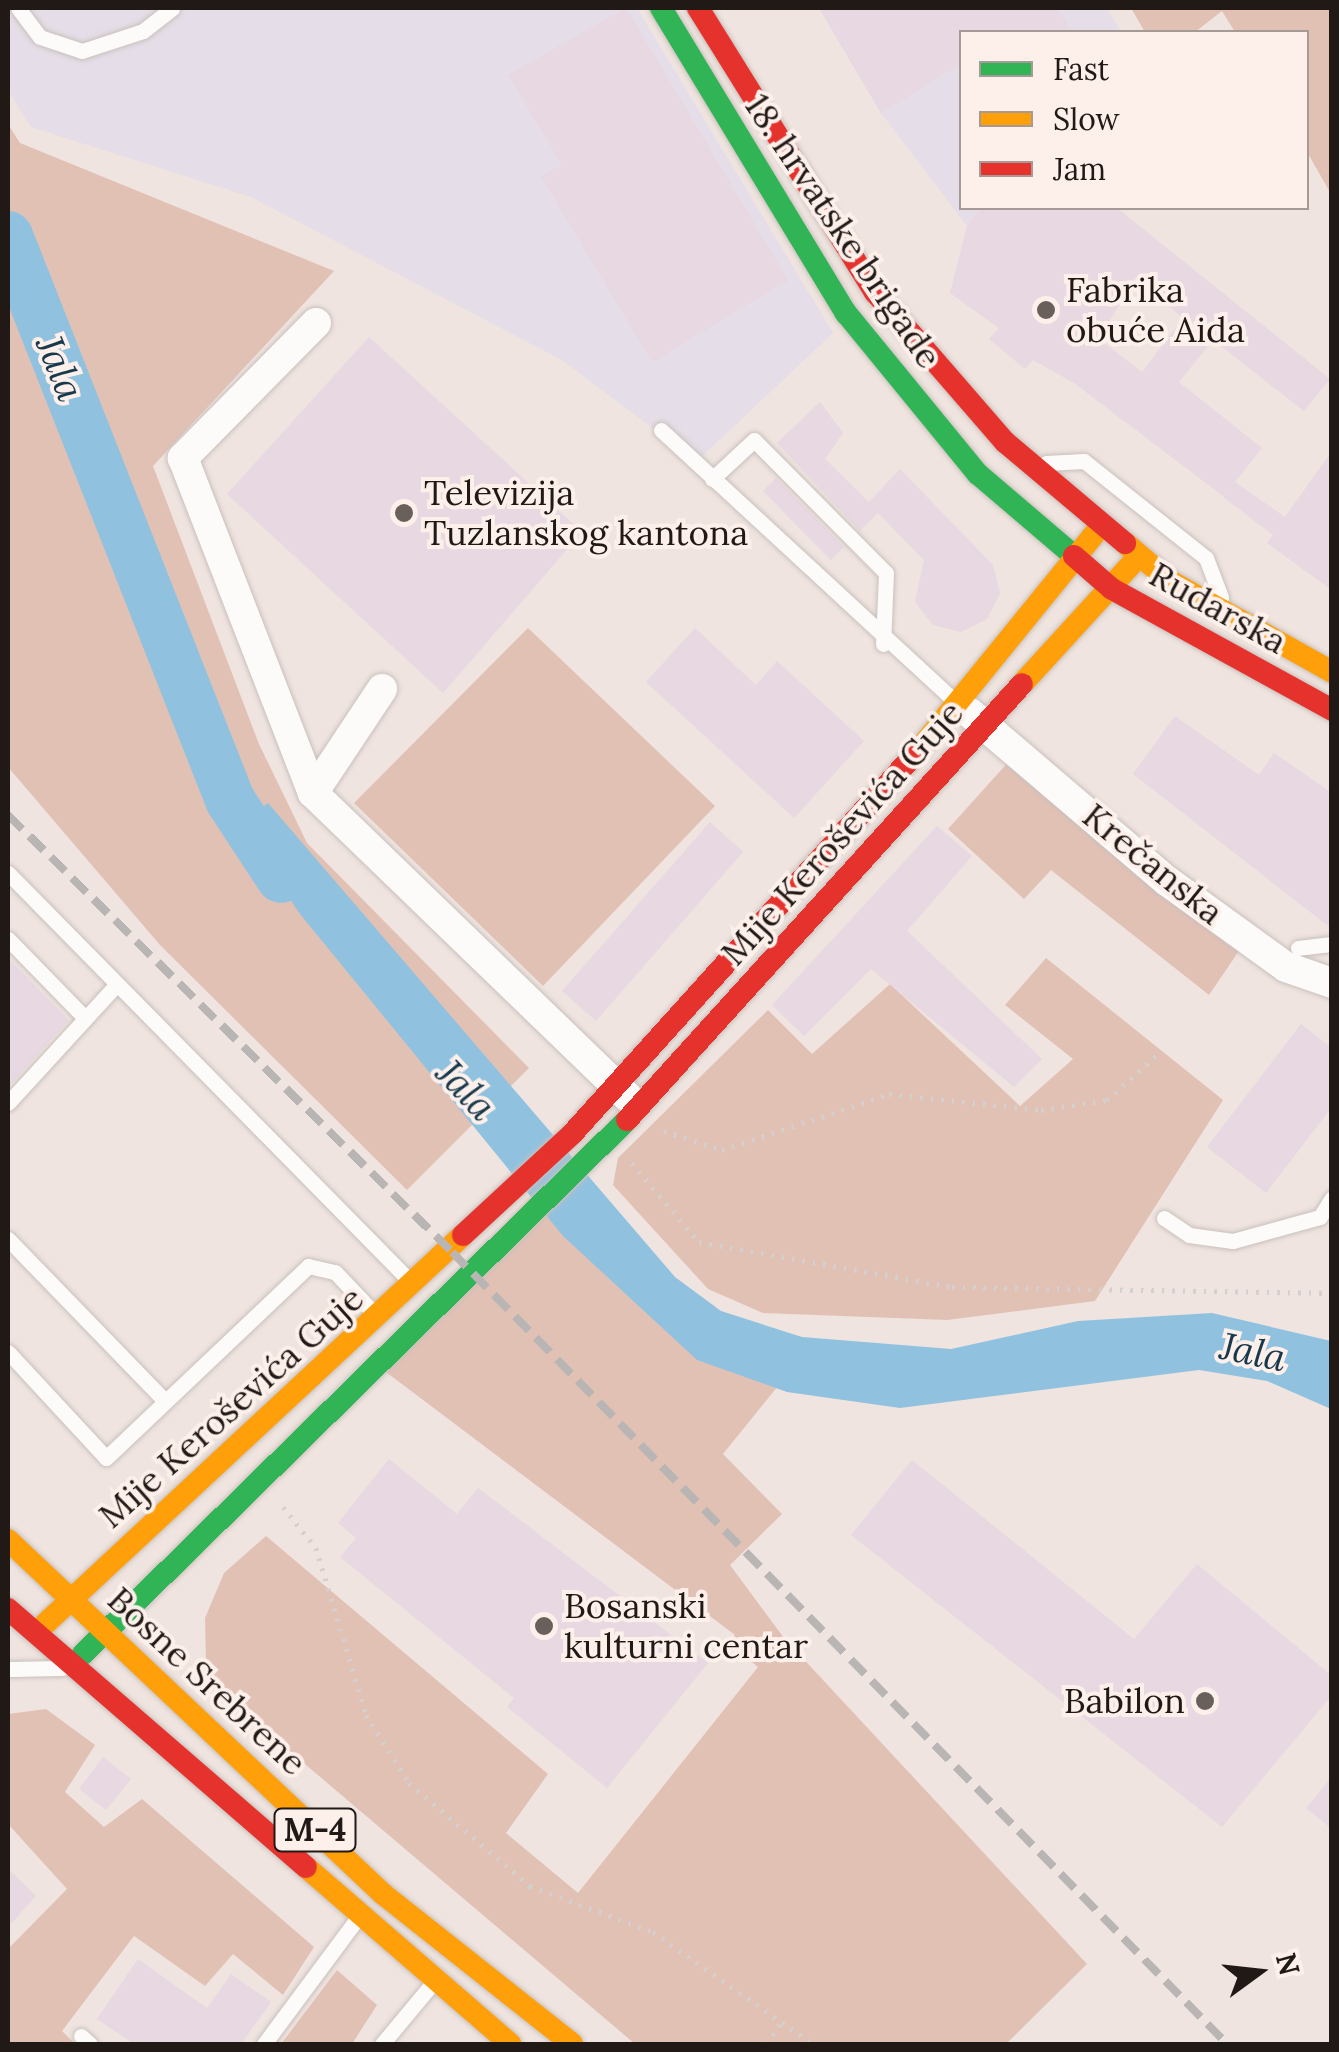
<!DOCTYPE html>
<meta charset="utf-8">
<style>
body{margin:0}
#map{position:relative;width:1339px;height:2052px;overflow:hidden;background:#efe4df;font-family:Lora,serif}
div>[style]{position:absolute}
[style*='--x']{left:calc(var(--x)*1px);top:calc(var(--y)*1px);width:calc(var(--w)*1px);rotate:calc(var(--a)*1deg)}
.industrial>*{inset:0;background:#e5dde7}
.green>*{inset:0;background:#e2c1b5}
.water>*{inset:0;background:#90c2e0}
.river>*{height:50px;margin:-25px;padding:0 25px;transform-origin:25px;border-radius:25px;background:#90c2e0}
.building>*{inset:0;background:#e7d8e2}
.path>*{height:5px;margin-top:-2.5px;transform-origin:0;background:repeating-linear-gradient(90deg,#d3d0cf 0 2.5px,transparent 0 10.5px)}
.roads{filter:drop-shadow(0 0 2px #c9c0bc) drop-shadow(0 0 2px #c9c0bc)}
.lane>*{height:15px;margin:-7.5px;padding:0 7.5px;transform-origin:7.5px;border-radius:7.5px;background:#fdfbfa}
.street>*{height:30px;margin:-15px;padding:0 15px;transform-origin:15px;border-radius:15px;background:#fdfbfa}
.fast>*{height:22px;margin:-11px;padding:0 11px;transform-origin:11px;border-radius:11px;background:#30b455}
.slow>*{height:22px;margin:-11px;padding:0 11px;transform-origin:11px;border-radius:11px;background:#ff9f0a}
.jam>*{height:22px;margin:-11px;padding:0 11px;transform-origin:11px;border-radius:11px;background:#e5322d}
.rail>*{height:8px;margin-top:-4px;transform-origin:0;background:repeating-linear-gradient(90deg,#b8b5b4 0 20px,transparent 0 30px)}
.dots>*{width:28px;height:28px;translate:-50% -50%;box-sizing:border-box;border:5px solid #fdf0eb;border-radius:50%}
span{translate:-50% -50%;white-space:nowrap;text-align:center;line-height:1.15;-webkit-text-stroke:8px #fdf0eb;paint-order:stroke}
.shield-label span{padding:2px 8px;background:#fdf0eb;border:2px solid;border-radius:8px;-webkit-text-stroke-width:0}
.shield-label{font-size:32px;color:#211916;font-weight:700}
.street-label{font-size:35px;color:#211916}
.poi-label{font-size:35px;color:#211916}
.left{translate:0 -50%;text-align:left}
.right{translate:-100% -50%;text-align:right}
.water-label{font-size:38px;color:#18394c;font-style:italic}
.frame{position:absolute;inset:0;border:10px solid #211916;pointer-events:none}
.legend{position:absolute;left:959px;top:30px;width:350px;height:180px;box-sizing:border-box;background:#fdf0eb;border:2px solid #a59a96;margin:0;padding:12px 18px;list-style:none;font-size:30px;color:#211916}
.legend li{display:flex;align-items:center;gap:20px;height:50px}
.legend b{width:50px;border:2px solid #a59a96}
.north{position:absolute;left:1209px;top:1922px;width:100px;height:100px;-webkit-text-stroke:8px #fdf0eb;paint-order:stroke;rotate:75deg;font-size:28px;font-weight:700;line-height:40px;text-align:center;color:#211916}
.north::after{content:'';display:block;margin:auto;width:35px;height:45px;background:#211916;clip-path:polygon(50% 0,100% 100%,50% 72%,0 100%)}
</style>
<div id="map">
<div class="industrial">
<div style="clip-path:polygon(8px 8px,637px 8px,833px 333px,697px 461px,562px 360px,251px 197px,31px 127px,8px 90px)"></div>
<div style="clip-path:polygon(819px 8px,1107px 8px,1121px 32px,962px 32px,962px 208px,981px 208px,967px 226px,881px 113px)"></div>
</div>
<div class="green">
<div style="clip-path:polygon(1131px 8px,1331px 8px,1331px 194px,1307px 152px,1306px 32px,1235px 32px,1222px 11px,1195px 32px,1145px 32px)"></div>
<div style="clip-path:polygon(8px 124px,20px 143px,334px 271px,153px 466px,259px 744px,307px 843px,529px 1068px,407px 1190px,160px 945px,8px 767px)"></div>
<div style="clip-path:polygon(528px 628px,715px 806px,543px 986px,354px 803px)"></div>
<div style="clip-path:polygon(1011px 759px,1243px 945px,1209px 995px,1051px 870px,1024px 899px,948px 829px)"></div>
<div style="clip-path:polygon(1046px 958px,1223px 1100px,1095px 1301px,947px 1320px,763px 1313px,708px 1289px,613px 1185px,618px 1158px,768px 1010px,812px 1054px,890px 984px,1020px 1106px,1073px 1059px,1005px 1005px)"></div>
<div style="clip-path:polygon(559px 1190px,661px 1299px,795px 1365px,723px 1454px,782px 1514px,730px 1565px,784px 1638px,1087px 1964px,1006px 2044px,635px 2044px,220px 1692px,206px 1661px,205px 1618px,224px 1573px,266px 1536px,548px 1774px,506px 1833px,578px 1893px,758px 1667px,730px 1644px,735px 1635px,378px 1366px)"></div>
<div style="clip-path:polygon(46px 1709px,95px 1745px,65px 1792px,104px 1827px,142px 1799px,314px 1947px,283px 1995px,233px 1954px,205px 1986px,134px 1936px,62px 2031px,75px 2044px,8px 2044px,8px 1949px,67px 1889px,8px 1824px,8px 1714px)"></div>
<div style="clip-path:polygon(337px 1970px,377px 2005px,352px 2044px,281px 2044px)"></div>
</div>
<div class="water">
<div style="clip-path:polygon(268px 803px,675px 1277px,721px 1311px,802px 1337px,951px 1349px,1078px 1321px,1212px 1313px,1331px 1341px,1331px 1409px,1267px 1381px,1199px 1370px,900px 1408px,787px 1392px,697px 1360px,563px 1236px,300px 914px,239px 826px)"></div>
</div>
<div class="river">
<div style="--x:8;--y:236;--w:606;--a:68.51"></div>
<div style="--x:230;--y:800;--w:93;--a:56.8"></div>
</div>
<div class="building">
<div style="clip-path:polygon(626px 8px,788px 280px,652px 362px,541px 176px,562px 165px,508px 75px)"></div>
<div style="clip-path:polygon(819px 8px,1057px 8px,1072px 32px,962px 32px,962px 63px,881px 113px)"></div>
<div style="clip-path:polygon(evenodd,981px 208px,1117px 208px,1330px 379px,1304px 411px,1213px 340px,1179px 382px,1262px 448px,1235px 482px,1285px 517px,1332px 451px,1332px 590px,1267px 543px,1273px 535px,1223px 497px,1230px 487px,1223px 496px,1074px 383px,1033px 360px,1025px 369px,989px 339px,999px 328px,950px 293px,967px 226px,981px 208px,1135px 278px,1183px 318px,1142px 372px,1099px 339px,1135px 278px)"></div>
<div style="clip-path:polygon(369px 337px,582px 532px,443px 693px,227px 494px)"></div>
<div style="clip-path:polygon(820px 402px,843px 433px,825px 459px,869px 502px,900px 469px,993px 565px,1000px 593px,987px 619px,961px 632px,933px 625px,915px 602px,924px 560px,878px 513px,860px 531px,777px 443px)"></div>
<div style="clip-path:polygon(776px 478px,844px 547px,831px 560px,763px 491px)"></div>
<div style="clip-path:polygon(695px 628px,756px 685px,777px 661px,864px 741px,794px 818px,646px 682px)"></div>
<div style="clip-path:polygon(1175px 716px,1259px 775px,1274px 753px,1332px 793px,1332px 929px,1133px 774px)"></div>
<div style="clip-path:polygon(710px 822px,743px 852px,596px 1021px,562px 991px)"></div>
<div style="clip-path:polygon(937px 826px,972px 856px,907px 931px,1042px 1059px,1014px 1087px,871px 969px,804px 1036px,772px 1005px)"></div>
<div style="clip-path:polygon(8px 958px,69px 1020px,8px 1087px)"></div>
<div style="clip-path:polygon(1301px 1024px,1332px 1048px,1332px 1107px,1266px 1193px,1207px 1147px)"></div>
<div style="clip-path:polygon(389px 1459px,457px 1514px,478px 1488px,708px 1663px,607px 1788px,507px 1707px,514px 1698px,340px 1557px,356px 1538px,338px 1523px)"></div>
<div style="clip-path:polygon(912px 1460px,1134px 1639px,1197px 1564px,1332px 1676px,1332px 1695px,1222px 1827px,851px 1535px)"></div>
<div style="clip-path:polygon(103px 1757px,131px 1779px,106px 1810px,79px 1789px)"></div>
<div style="clip-path:polygon(1332px 1777px,1332px 1829px,1306px 1808px)"></div>
<div style="clip-path:polygon(8px 1869px,36px 1896px,8px 1927px)"></div>
<div style="clip-path:polygon(138px 1959px,207px 2008px,231px 1974px,271px 2002px,241px 2044px,134px 2044px,97px 2019px)"></div>
</div>
<div class="path">
<div style="--x:664;--y:1131;--w:61;--a:18.1"></div>
<div style="--x:722;--y:1150;--w:176;--a:-18.5"></div>
<div style="--x:889;--y:1094;--w:153;--a:6"></div>
<div style="--x:1041;--y:1110;--w:67;--a:-8.6"></div>
<div style="--x:1107;--y:1100;--w:70;--a:-42.1"></div>
<div style="--x:632;--y:1163;--w:104;--a:49.7"></div>
<div style="--x:699;--y:1242;--w:257;--a:10.1"></div>
<div style="--x:952;--y:1287;--w:380;--a:0.9"></div>
<div style="--x:283;--y:1507;--w:53;--a:51.2"></div>
<div style="--x:316;--y:1548;--w:174;--a:73.3"></div>
<div style="--x:366;--y:1715;--w:80;--a:57.7"></div>
<div style="--x:409;--y:1783;--w:159;--a:40.4"></div>
<div style="--x:530;--y:1886;--w:131;--a:20.5"></div>
<div style="--x:653;--y:1932;--w:195;--a:35"></div>
<div style="--x:767;--y:2044;--w:27;--a:-56"></div>
</div>
<div class="roads">
<div class="lane">
<div style="--x:18;--y:8;--w:36;--a:53"></div>
<div style="--x:40;--y:37;--w:44;--a:18.4"></div>
<div style="--x:82;--y:51;--w:64;--a:-18.2"></div>
<div style="--x:143;--y:31;--w:37;--a:-38"></div>
<div style="--x:661;--y:430;--w:401;--a:42.7"></div>
<div style="--x:1046;--y:463;--w:38;--a:-3"></div>
<div style="--x:1084;--y:461;--w:156;--a:38.5"></div>
<div style="--x:1206;--y:558;--w:42;--a:69"></div>
<div style="--x:712;--y:479;--w:57;--a:-42.9"></div>
<div style="--x:754;--y:440;--w:187;--a:45.2"></div>
<div style="--x:886;--y:573;--w:71;--a:92.4"></div>
<div style="--x:8;--y:873;--w:571;--a:45.43"></div>
<div style="--x:8;--y:939;--w:110;--a:45.7"></div>
<div style="--x:1298;--y:948;--w:34;--a:-7"></div>
<div style="--x:8;--y:1103;--w:161;--a:-47.5"></div>
<div style="--x:1164;--y:1218;--w:30;--a:34"></div>
<div style="--x:1189;--y:1235;--w:44;--a:7.8"></div>
<div style="--x:1233;--y:1241;--w:90;--a:-15.4"></div>
<div style="--x:1320;--y:1217;--w:22;--a:-58"></div>
<div style="--x:8;--y:1239;--w:226;--a:45.9"></div>
<div style="--x:8;--y:1352;--w:144;--a:47.2"></div>
<div style="--x:106;--y:1458;--w:279;--a:-43.5"></div>
<div style="--x:308;--y:1266;--w:28;--a:13"></div>
<div style="--x:335;--y:1272;--w:55;--a:46.5"></div>
<div style="--x:8;--y:1669;--w:54;--a:-1.1"></div>
<div style="--x:81;--y:2036;--w:12;--a:42"></div>
<div style="--x:264;--y:2044;--w:156;--a:-53.4"></div>
<div style="--x:382;--y:2044;--w:78;--a:-50.2"></div>
</div>
<div class="street">
<div style="--x:316;--y:323;--w:190;--a:134.6"></div>
<div style="--x:183;--y:458;--w:359;--a:68.8"></div>
<div style="--x:313;--y:793;--w:438;--a:44"></div>
<div style="--x:970;--y:713;--w:259;--a:40.5"></div>
<div style="--x:1167;--y:881;--w:147;--a:35.9"></div>
<div style="--x:1286;--y:967;--w:49;--a:19.2"></div>
<div style="--x:313;--y:793;--w:125;--a:-56.4"></div>
</div>
<div class="fast">
<div style="--x:661;--y:8;--w:357;--a:58.8"></div>
<div style="--x:846;--y:313;--w:208;--a:50.7"></div>
<div style="--x:978;--y:474;--w:126;--a:40.5"></div>
<div style="--x:83;--y:1654;--w:762;--a:-44.47"></div>
</div>
<div class="slow">
<div style="--x:1125;--y:543;--w:59;--a:40.2"></div>
<div style="--x:1170;--y:581;--w:186;--a:29.3"></div>
<div style="--x:1022;--y:684;--w:172;--a:-47.6"></div>
<div style="--x:923;--y:745;--w:281;--a:-50.9"></div>
<div style="--x:8;--y:1540;--w:516;--a:43.35"></div>
<div style="--x:383;--y:1894;--w:241;--a:38.4"></div>
<div style="--x:45;--y:1624;--w:571;--a:-42.94"></div>
<div style="--x:306;--y:1867;--w:270;--a:40.9"></div>
</div>
<div class="jam">
<div style="--x:698;--y:8;--w:335;--a:58.1"></div>
<div style="--x:875;--y:292;--w:198;--a:49.1"></div>
<div style="--x:1005;--y:442;--w:157;--a:40.1"></div>
<div style="--x:1074;--y:556;--w:50;--a:41"></div>
<div style="--x:1112;--y:589;--w:251;--a:28.8"></div>
<div style="--x:627;--y:1120;--w:588;--a:-47.82"></div>
<div style="--x:463;--y:1235;--w:149;--a:-42.8"></div>
<div style="--x:572;--y:1134;--w:524;--a:-47.94"></div>
<div style="--x:8;--y:1609;--w:394;--a:40.9"></div>
</div>
</div>
<div class="rail">
<div style="--x:8;--y:815;--w:623;--a:44.54"></div>
<div style="--x:452;--y:1252;--w:1108;--a:45.62"></div>
</div>
<div class="dots">
<div style="left:1046px;top:310px;background:#69605c"></div>
<div style="left:404px;top:513px;background:#69605c"></div>
<div style="left:544px;top:1626px;background:#69605c"></div>
<div style="left:1205px;top:1701px;background:#69605c"></div>
</div>
<div class="shield-label">
<span style="left:315px;top:1830px">M-4</span>
</div>
<div class="street-label">
<span style="left:843px;top:231px;rotate:56deg">18. hrvatske brigade</span>
<span style="left:1218px;top:608px;rotate:29deg">Rudarska</span>
<span style="left:842px;top:833px;rotate:-48deg">Mije Keroševića Guje</span>
<span style="left:1153px;top:864px;rotate:39deg">Krečanska</span>
<span style="left:231px;top:1407px;rotate:-42deg">Mije Keroševića Guje</span>
<span style="left:207px;top:1681px;rotate:43deg">Bosne Srebrene</span>
</div>
<div class="poi-label">
<span class="left" style="left:1066px;top:310px">Fabrika<br>obuće Aida</span>
<span class="left" style="left:424px;top:513px">Televizija<br>Tuzlanskog kantona</span>
<span class="left" style="left:564px;top:1626px">Bosanski<br>kulturni centar</span>
<span class="right" style="left:1185px;top:1701px">Babilon</span>
</div>
<div class="water-label">
<span style="left:60px;top:368px;rotate:68deg">Jala</span>
<span style="left:466px;top:1090px;rotate:47deg">Jala</span>
<span style="left:1253px;top:1352px;rotate:12deg">Jala</span>
</div>
<div class="frame"></div>
<ul class="legend">
<li><b style="height:12px;background:#30b455"></b>Fast</li>
<li><b style="height:12px;background:#ff9f0a"></b>Slow</li>
<li><b style="height:12px;background:#e5322d"></b>Jam</li>
</ul>
<div class="north">N</div>
</div>
